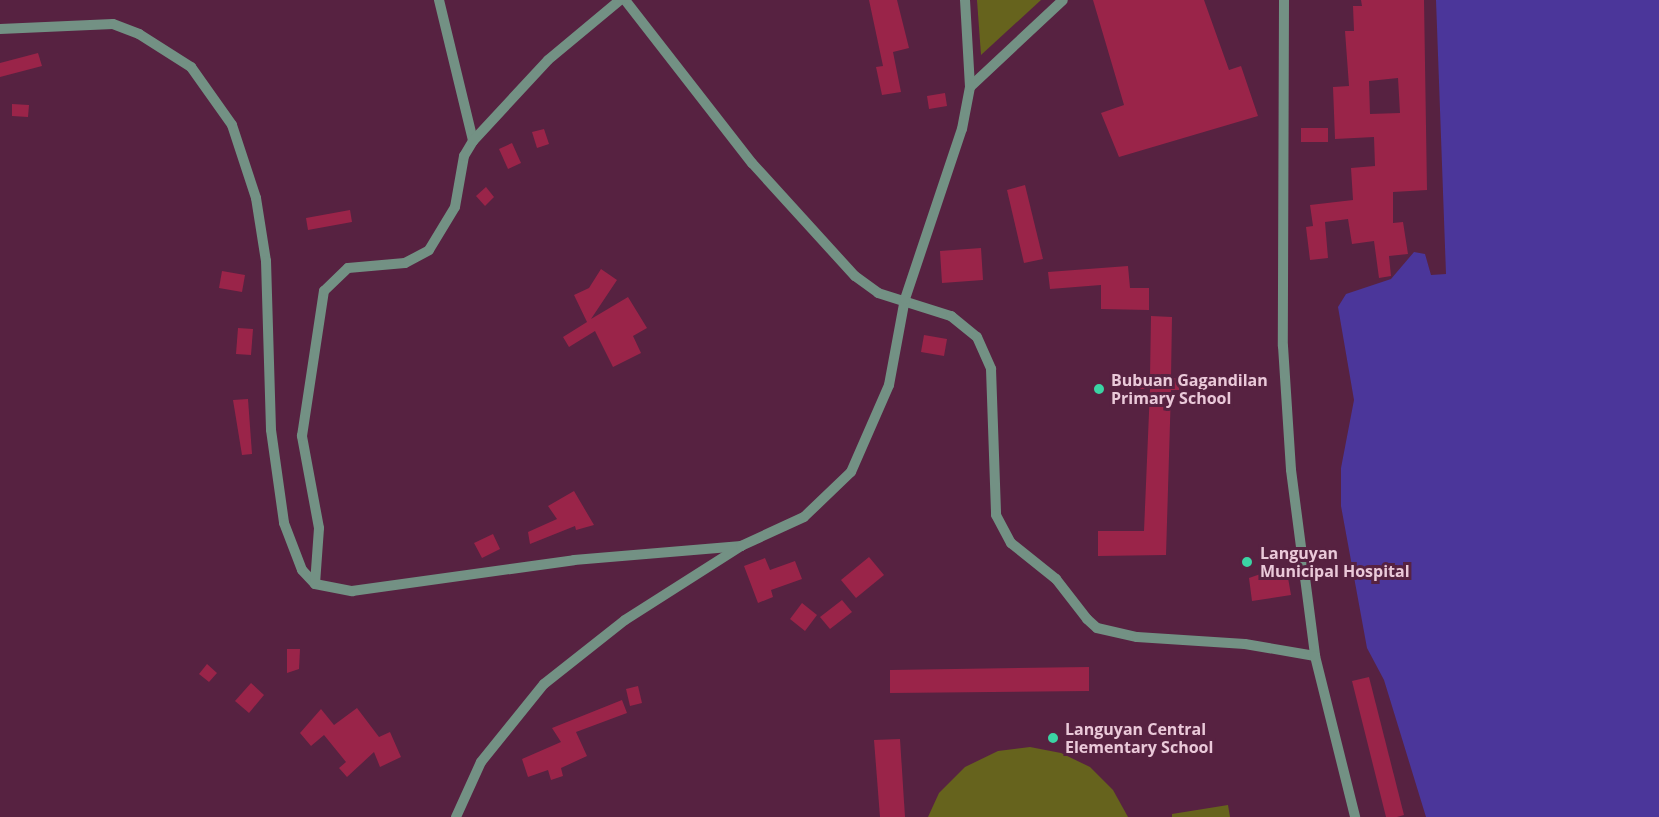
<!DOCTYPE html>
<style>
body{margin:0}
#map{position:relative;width:1659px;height:817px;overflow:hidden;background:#572241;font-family:"Open Sans",sans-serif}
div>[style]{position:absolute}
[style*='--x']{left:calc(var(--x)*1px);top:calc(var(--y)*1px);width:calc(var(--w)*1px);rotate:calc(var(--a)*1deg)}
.green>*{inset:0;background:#66631d}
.water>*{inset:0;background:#4b369a}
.building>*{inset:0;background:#9a2449}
.minor>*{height:10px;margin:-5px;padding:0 5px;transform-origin:5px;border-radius:5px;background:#739184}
.dots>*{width:16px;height:16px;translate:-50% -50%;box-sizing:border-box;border:3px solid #572241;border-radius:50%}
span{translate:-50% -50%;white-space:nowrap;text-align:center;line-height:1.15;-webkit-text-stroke:6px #572241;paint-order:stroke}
.poi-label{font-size:16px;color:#eac9d9;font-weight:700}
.left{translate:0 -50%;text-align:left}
</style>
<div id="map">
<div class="green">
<div style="clip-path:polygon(977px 0,1041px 0,981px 55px)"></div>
<div style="clip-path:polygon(1030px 747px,1061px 753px,1090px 767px,1113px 790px,1128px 817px,928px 817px,939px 793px,965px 767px,998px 751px)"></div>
<div style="clip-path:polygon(1228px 805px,1230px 817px,1172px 817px,1172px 814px)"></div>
</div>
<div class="water">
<div style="clip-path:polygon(1436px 0,1659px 0,1659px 817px,1426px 817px,1384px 680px,1367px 648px,1341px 506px,1341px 468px,1354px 400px,1338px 307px,1346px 294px,1391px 279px,1414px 252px,1425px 254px,1431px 275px,1446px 274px)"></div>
</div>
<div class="building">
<div style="clip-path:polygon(869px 0,897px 0,909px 48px,893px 52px,901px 92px,882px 95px,876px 67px,883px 66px)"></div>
<div style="clip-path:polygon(1093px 0,1204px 0,1229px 70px,1241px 66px,1258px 116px,1119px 157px,1101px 113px,1124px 105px)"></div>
<div style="clip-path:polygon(evenodd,1361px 0,1424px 0,1427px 190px,1393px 192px,1393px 223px,1403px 222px,1408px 254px,1389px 256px,1391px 276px,1379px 278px,1374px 241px,1352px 244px,1348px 219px,1325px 222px,1328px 258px,1310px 260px,1306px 227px,1313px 226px,1310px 205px,1353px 200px,1351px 168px,1375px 166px,1374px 137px,1335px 139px,1333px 87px,1349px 86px,1345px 31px,1354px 31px,1353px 6px,1362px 6px,1361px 0,1398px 78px,1400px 113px,1370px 114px,1369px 81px,1398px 78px)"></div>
<div style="clip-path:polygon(38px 53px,42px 66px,0 77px,0 63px)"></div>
<div style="clip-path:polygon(945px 93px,947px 106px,929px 109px,927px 96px)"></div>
<div style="clip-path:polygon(12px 104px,29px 105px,28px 117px,12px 116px)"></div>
<div style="clip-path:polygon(1301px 128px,1328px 128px,1328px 142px,1301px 142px)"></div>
<div style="clip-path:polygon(544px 129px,549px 144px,537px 148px,532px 132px)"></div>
<div style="clip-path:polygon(512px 143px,521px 163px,508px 169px,499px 149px)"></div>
<div style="clip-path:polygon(1025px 185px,1043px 259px,1024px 263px,1007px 190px)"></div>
<div style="clip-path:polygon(486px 187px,494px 197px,485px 206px,476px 196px)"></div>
<div style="clip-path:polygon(350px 210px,352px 222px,308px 230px,306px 218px)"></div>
<div style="clip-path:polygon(981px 248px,983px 280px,942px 283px,940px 251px)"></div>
<div style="clip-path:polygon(1128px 266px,1130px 288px,1149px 288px,1149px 310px,1101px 309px,1101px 285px,1050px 289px,1048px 272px)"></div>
<div style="clip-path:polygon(601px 269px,617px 280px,591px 319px,628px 297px,647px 328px,633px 336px,641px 353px,613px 367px,595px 331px,569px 347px,563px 337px,587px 322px,574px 295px,589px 288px)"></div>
<div style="clip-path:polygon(222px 271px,245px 275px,242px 292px,219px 288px)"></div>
<div style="clip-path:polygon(1151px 316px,1172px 317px,1171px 378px,1179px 378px,1179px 390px,1171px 390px,1166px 555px,1098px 556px,1098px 531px,1144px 531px,1150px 389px,1139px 389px,1140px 377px,1150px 377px)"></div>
<div style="clip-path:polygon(238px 328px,253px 329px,251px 355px,236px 354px)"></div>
<div style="clip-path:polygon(924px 335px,947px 339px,944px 356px,921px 352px)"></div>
<div style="clip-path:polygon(248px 399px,252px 454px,242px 455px,233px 400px)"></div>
<div style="clip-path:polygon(574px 491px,594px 525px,576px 530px,575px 526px,530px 544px,528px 532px,557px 519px,548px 506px)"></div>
<div style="clip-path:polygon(493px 534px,500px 549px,482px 558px,474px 543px)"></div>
<div style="clip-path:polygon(869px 557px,884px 575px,856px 598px,841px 580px)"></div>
<div style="clip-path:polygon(765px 558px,770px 570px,795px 561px,802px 579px,771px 590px,773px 597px,758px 603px,744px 566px)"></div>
<div style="clip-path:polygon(1278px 568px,1279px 573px,1287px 572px,1291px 595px,1252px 601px,1249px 578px)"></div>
<div style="clip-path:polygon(842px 600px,852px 612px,830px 629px,820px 617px)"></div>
<div style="clip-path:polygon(802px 603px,817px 615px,805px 631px,790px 619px)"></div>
<div style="clip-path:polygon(287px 649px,300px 649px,299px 669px,287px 673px)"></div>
<div style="clip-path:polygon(207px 664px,217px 673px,209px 682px,199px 674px)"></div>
<div style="clip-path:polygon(1089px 667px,1089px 691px,890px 693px,890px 670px)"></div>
<div style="clip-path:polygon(1369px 677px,1404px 815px,1397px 817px,1386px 817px,1352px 681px)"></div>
<div style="clip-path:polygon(251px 683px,264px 695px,249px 713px,235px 701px)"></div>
<div style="clip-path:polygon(638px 686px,642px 703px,630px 706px,626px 689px)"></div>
<div style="clip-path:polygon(622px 700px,627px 713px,576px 732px,587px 756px,561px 768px,563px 776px,551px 780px,548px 770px,528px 777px,522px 759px,561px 742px,552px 728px)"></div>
<div style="clip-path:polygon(357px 708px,379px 737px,390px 732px,401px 757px,380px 767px,374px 752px,347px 777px,339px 768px,346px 762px,324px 735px,311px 746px,300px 733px,321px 709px,334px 725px)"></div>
<div style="clip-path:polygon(900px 739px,905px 817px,880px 817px,874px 740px)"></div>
</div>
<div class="minor">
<div style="--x:439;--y:0;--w:145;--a:76.4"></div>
<div style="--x:625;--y:0;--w:207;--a:52.1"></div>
<div style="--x:752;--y:163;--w:153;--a:47.7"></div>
<div style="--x:855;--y:276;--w:29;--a:36"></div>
<div style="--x:878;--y:293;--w:77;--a:17.5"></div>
<div style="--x:951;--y:316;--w:33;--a:39"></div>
<div style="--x:977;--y:337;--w:35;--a:66"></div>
<div style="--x:991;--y:369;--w:146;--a:88"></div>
<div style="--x:996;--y:515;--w:32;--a:62"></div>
<div style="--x:1011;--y:543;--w:58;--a:38.7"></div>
<div style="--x:1056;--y:579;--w:51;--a:52.2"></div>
<div style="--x:1087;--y:619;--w:13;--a:42"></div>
<div style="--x:1097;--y:628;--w:41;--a:12.7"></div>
<div style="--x:1137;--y:637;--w:108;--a:3.7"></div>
<div style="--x:1245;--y:644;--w:71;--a:9.7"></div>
<div style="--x:965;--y:0;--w:87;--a:86.7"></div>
<div style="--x:1284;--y:0;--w:346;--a:90.2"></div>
<div style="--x:1283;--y:346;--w:124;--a:86.3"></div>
<div style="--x:1291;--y:470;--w:188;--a:82.6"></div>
<div style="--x:1315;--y:656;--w:166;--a:76"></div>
<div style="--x:0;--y:29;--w:113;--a:-2.5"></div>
<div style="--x:113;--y:24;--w:28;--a:21"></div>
<div style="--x:139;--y:34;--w:62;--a:32.4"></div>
<div style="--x:191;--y:67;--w:71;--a:54.7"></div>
<div style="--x:232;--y:125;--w:77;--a:71.8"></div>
<div style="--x:256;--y:198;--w:64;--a:81"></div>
<div style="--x:266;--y:261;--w:169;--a:88.3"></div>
<div style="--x:271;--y:430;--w:94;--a:82"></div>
<div style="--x:284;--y:523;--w:50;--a:69"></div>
<div style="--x:302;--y:570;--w:19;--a:47"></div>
<div style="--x:315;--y:584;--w:38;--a:11"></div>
<div style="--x:352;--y:591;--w:224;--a:-7.9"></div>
<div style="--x:574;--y:560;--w:168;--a:-4.8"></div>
<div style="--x:315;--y:584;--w:56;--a:-85.9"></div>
<div style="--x:319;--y:528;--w:94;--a:-100.5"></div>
<div style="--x:302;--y:436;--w:147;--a:-81.4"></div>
<div style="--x:324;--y:291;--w:33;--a:-44"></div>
<div style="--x:348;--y:268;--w:57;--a:-5"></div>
<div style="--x:405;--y:263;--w:27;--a:-28"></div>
<div style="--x:429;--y:250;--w:50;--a:-58.8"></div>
<div style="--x:455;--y:207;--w:52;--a:-80"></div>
<div style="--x:464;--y:156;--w:17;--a:-59"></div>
<div style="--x:473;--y:141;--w:110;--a:-47.2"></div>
<div style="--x:548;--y:60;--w:94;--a:-39.8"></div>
<div style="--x:456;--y:817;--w:60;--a:-65.6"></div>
<div style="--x:481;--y:762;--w:100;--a:-51.1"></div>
<div style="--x:544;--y:684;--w:103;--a:-38.3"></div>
<div style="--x:625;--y:620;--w:138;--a:-32.5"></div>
<div style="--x:741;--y:546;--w:69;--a:-24.7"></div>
<div style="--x:804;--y:517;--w:65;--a:-43.8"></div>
<div style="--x:851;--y:472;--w:95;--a:-66.4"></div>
<div style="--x:889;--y:385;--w:87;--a:-79.5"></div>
<div style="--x:905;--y:299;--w:179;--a:-71.5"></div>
<div style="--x:962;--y:129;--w:43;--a:-79.2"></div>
<div style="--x:970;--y:87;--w:127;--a:-43.1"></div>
</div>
<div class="dots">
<div style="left:1099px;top:389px;background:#3bd4a4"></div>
<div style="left:1247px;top:562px;background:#3bd4a4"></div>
<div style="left:1053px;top:738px;background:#3bd4a4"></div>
</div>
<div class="poi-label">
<span class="left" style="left:1111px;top:389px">Bubuan Gagandilan<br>Primary School</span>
<span class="left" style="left:1260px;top:562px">Languyan<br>Municipal Hospital</span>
<span class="left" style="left:1065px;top:738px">Languyan Central<br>Elementary School</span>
</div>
</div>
